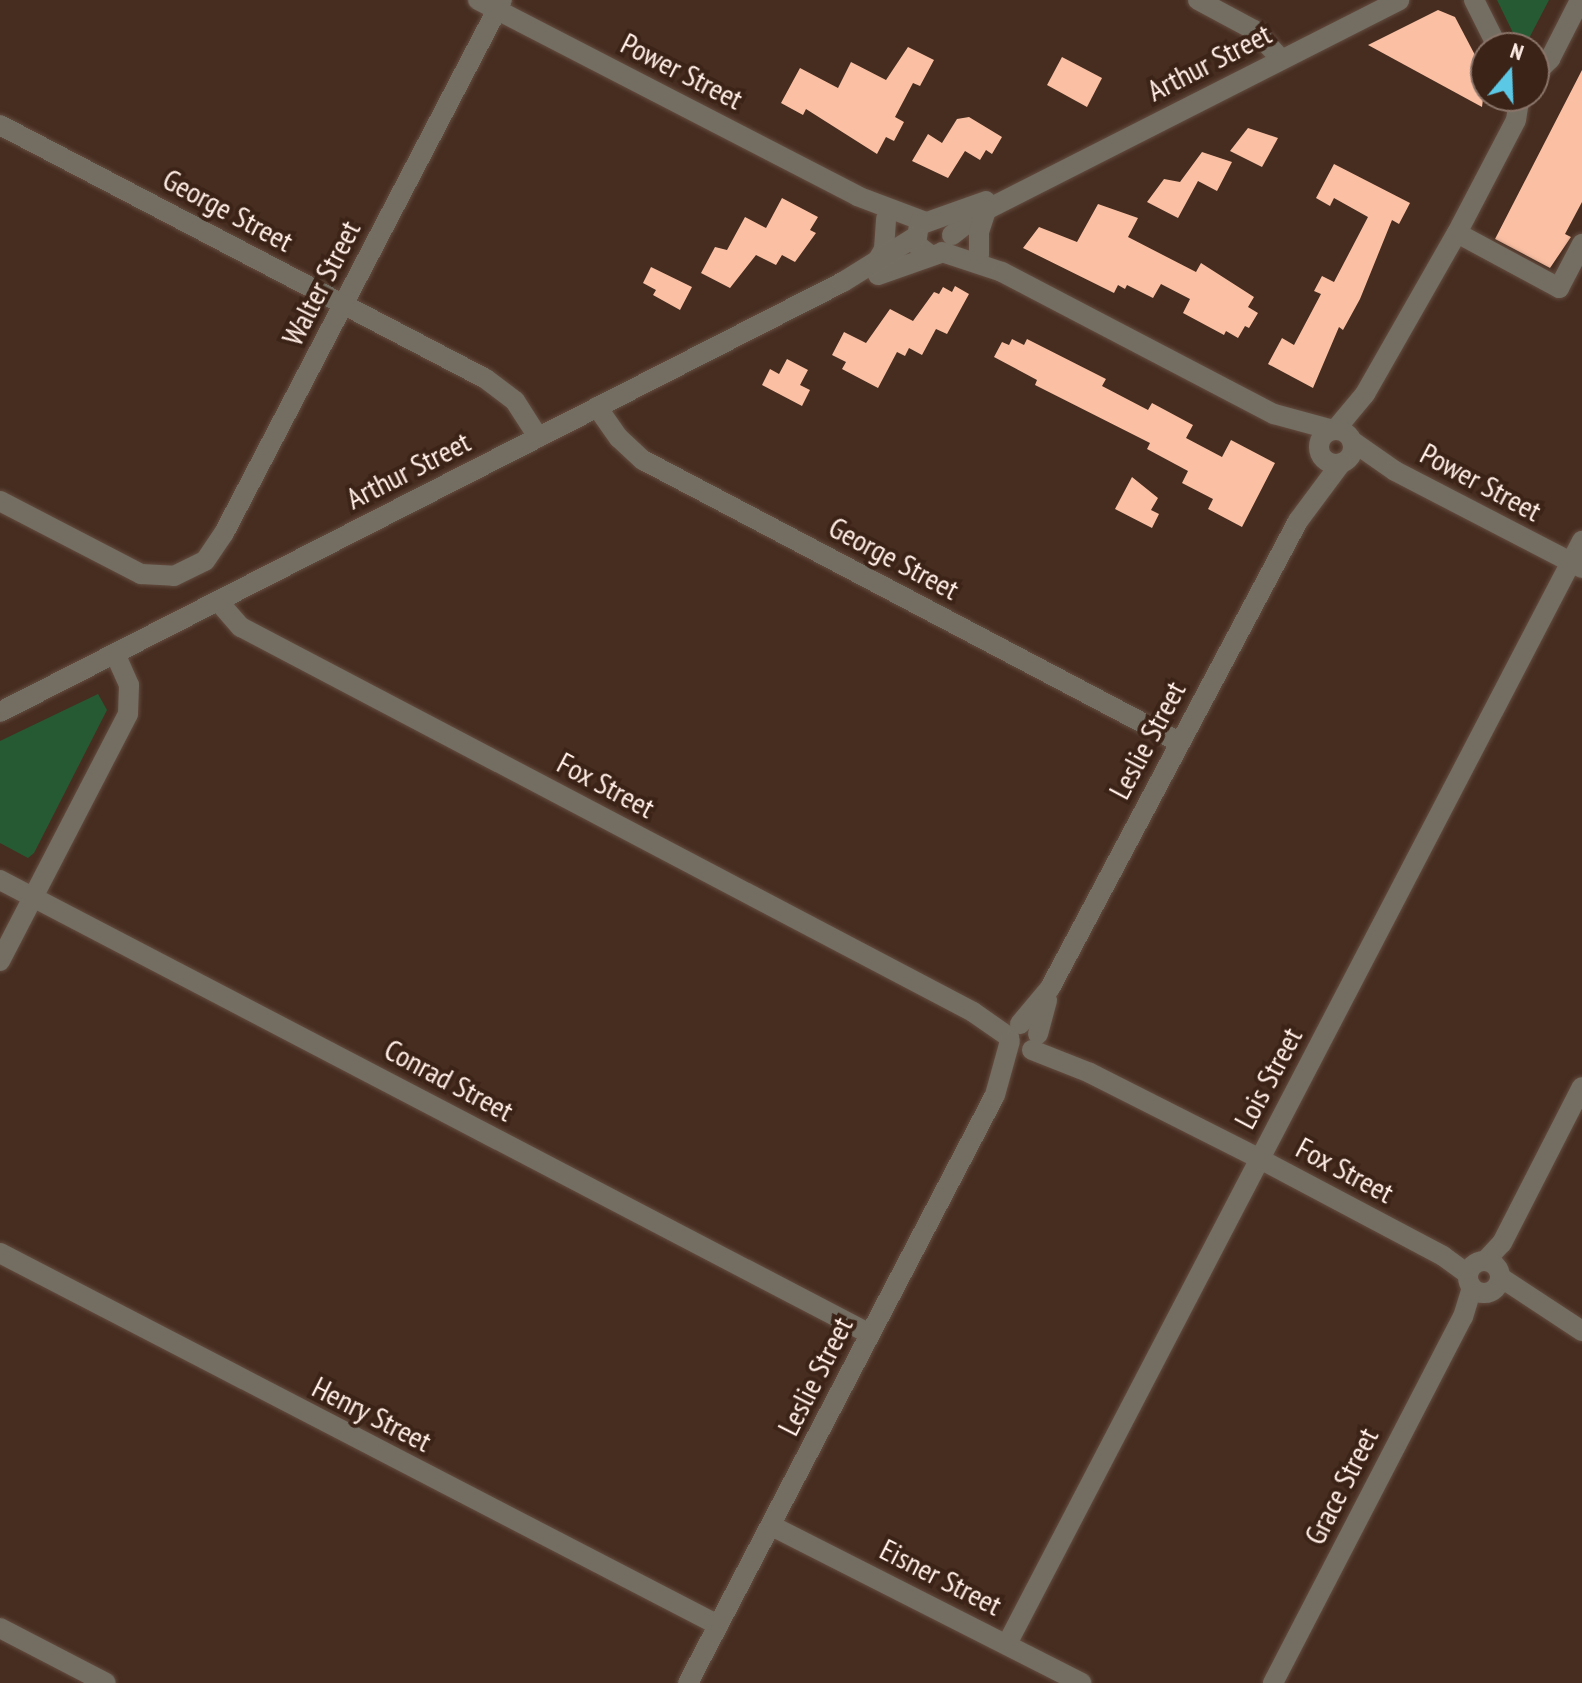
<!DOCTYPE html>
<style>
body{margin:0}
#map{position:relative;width:1582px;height:1683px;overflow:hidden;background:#462d20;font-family:"PT Sans Narrow",sans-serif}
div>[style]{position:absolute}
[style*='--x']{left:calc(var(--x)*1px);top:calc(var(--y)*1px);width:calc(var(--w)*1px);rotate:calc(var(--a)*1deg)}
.green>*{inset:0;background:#265a32}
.building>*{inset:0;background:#fbc0a4}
.roads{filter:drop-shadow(0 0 2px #644c40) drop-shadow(0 0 2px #644c40)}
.minor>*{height:20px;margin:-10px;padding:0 10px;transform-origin:10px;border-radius:10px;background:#746e62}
.minor>.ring{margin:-10px;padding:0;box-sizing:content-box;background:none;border:20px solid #746e62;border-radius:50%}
span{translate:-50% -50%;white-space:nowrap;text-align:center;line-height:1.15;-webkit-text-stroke:8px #3c2317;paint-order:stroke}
.street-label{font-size:30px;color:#ffede5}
.north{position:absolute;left:1470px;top:32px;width:80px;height:80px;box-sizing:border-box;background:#3c2317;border:2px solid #8a7469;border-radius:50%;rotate:19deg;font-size:22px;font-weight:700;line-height:32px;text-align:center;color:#ffede5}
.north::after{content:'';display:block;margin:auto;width:28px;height:36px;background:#5bc8e6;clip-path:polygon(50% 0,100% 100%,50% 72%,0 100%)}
</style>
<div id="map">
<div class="green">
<div style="clip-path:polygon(1497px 0,1549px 0,1525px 46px,1518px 43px)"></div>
<div style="clip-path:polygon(98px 694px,107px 710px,34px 853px,28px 858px,0 843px,0 741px)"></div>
</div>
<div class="building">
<div style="clip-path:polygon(1438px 10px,1455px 17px,1486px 76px,1482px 107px,1368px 45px)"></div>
<div style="clip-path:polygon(908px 47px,934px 60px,920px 86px,913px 83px,895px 117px,904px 122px,894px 141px,886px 137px,877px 154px,806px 109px,803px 115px,781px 103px,800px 68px,838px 88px,851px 62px,886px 80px)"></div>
<div style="clip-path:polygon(1062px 57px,1102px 78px,1087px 107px,1047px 85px)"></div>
<div style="clip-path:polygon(1582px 70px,1582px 202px,1565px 234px,1571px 237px,1550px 268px,1495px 239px)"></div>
<div style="clip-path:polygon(969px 117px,1002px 137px,992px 154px,986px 150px,980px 160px,965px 151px,948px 178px,912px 161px,928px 134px,942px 143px,957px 119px)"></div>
<div style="clip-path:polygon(1248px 128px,1278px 138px,1262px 167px,1230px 151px)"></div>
<div style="clip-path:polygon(1202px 152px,1232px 162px,1217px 191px,1198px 181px,1178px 218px,1147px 202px,1164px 179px,1180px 182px)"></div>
<div style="clip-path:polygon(1334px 164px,1410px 203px,1399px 224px,1392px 220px,1360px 299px,1343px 330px,1339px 327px,1313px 388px,1268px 364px,1282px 338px,1294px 345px,1321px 294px,1314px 291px,1322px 276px,1334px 282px,1368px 217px,1334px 198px,1330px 206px,1316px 198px)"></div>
<div style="clip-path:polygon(782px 198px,818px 217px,810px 230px,816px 233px,795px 262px,782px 255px,776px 265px,756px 255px,730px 288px,701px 273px,715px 247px,727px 250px,745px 217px,766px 228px)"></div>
<div style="clip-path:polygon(1098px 204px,1138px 218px,1128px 237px,1196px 272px,1201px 263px,1254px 297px,1248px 307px,1258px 313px,1249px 328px,1245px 326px,1238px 338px,1226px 331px,1224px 335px,1183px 313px,1190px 299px,1161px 284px,1153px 298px,1127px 285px,1125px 289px,1118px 285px,1114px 293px,1023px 248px,1039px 227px,1077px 242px)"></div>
<div style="clip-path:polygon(651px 267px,692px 287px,680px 310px,653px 295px,656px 290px,643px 283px)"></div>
<div style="clip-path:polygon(955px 286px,969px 294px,947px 334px,936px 329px,922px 355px,909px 348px,905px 356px,897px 352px,878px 388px,842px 369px,846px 362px,832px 355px,844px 332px,866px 343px,890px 309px,913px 321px,934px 292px,939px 294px,943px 287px,952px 292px)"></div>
<div style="clip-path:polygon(1012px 339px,1024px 345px,1027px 339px,1106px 379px,1102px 386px,1148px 410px,1152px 403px,1193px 425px,1186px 438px,1222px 457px,1231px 440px,1275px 463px,1242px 527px,1208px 509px,1213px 499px,1182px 483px,1188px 471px,1147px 449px,1150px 443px,1035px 385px,1037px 380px,994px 357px,1002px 342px,1009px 345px)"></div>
<div style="clip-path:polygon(787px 359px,808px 370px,800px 385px,810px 390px,802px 406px,762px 385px,770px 369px,779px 374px)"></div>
<div style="clip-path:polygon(1132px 477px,1158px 498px,1151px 510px,1159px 514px,1152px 528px,1115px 509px)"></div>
</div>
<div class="roads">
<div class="minor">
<div style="--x:478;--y:0;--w:427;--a:27.3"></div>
<div style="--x:857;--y:196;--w:71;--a:20.7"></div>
<div style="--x:1198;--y:0;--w:64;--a:28.2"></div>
<div style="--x:1254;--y:30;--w:40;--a:47"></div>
<div style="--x:1474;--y:0;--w:54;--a:63.4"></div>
<div style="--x:1534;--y:75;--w:23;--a:-45"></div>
<div style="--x:1550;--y:59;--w:66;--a:-63"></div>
<div style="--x:0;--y:125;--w:548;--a:27.59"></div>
<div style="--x:486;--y:379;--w:36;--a:37"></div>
<div style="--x:515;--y:401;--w:43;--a:57.4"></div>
<div style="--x:1457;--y:233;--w:116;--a:28.3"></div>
<div style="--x:1559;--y:288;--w:50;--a:-62.4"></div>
<div style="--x:952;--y:235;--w:36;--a:-38"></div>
<div style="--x:980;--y:213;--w:470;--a:-26.9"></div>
<div style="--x:942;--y:252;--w:63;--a:18.4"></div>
<div style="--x:1002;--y:272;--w:307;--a:27.6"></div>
<div style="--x:1274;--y:414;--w:61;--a:15.2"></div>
<div style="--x:930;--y:255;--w:18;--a:-142"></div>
<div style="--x:916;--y:244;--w:19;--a:-81"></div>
<div style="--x:919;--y:225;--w:71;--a:-19.7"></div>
<div style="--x:979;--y:255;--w:23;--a:-90"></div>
<div style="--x:979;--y:232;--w:23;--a:-72"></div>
<div style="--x:876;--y:263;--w:16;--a:-60"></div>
<div style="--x:884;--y:249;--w:30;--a:-86"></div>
<div style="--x:878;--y:275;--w:64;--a:-19.3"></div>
<div style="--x:597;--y:407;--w:38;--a:55"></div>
<div style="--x:619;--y:438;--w:33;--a:43"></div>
<div style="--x:643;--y:460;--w:606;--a:27.75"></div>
<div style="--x:1335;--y:430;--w:47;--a:-50.2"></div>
<div style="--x:1365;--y:394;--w:185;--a:-60.3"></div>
<div style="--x:1457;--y:233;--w:127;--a:-62.4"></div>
<div style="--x:1516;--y:120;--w:24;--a:-81"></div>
<div class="ring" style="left:1319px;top:430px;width:14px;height:14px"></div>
<div style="--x:1352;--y:441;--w:52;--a:34.9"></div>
<div style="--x:1395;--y:471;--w:211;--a:27.4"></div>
<div style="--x:0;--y:501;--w:159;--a:27.4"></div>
<div style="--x:141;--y:574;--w:33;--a:3"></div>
<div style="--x:174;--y:576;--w:34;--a:-26"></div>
<div style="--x:205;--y:561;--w:34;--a:-56"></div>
<div style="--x:224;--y:533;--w:601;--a:-62.45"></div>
<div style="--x:218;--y:601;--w:35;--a:49"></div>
<div style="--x:241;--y:627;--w:827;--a:27.74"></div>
<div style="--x:973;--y:1012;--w:44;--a:34.8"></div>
<div style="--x:0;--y:712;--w:946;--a:-27.03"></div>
<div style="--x:843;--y:282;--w:85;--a:-32"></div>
<div style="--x:0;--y:880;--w:981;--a:27.56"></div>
<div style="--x:0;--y:961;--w:278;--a:-62.6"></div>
<div style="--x:128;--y:714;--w:29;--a:-88"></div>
<div style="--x:129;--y:685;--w:34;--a:-114"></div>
<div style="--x:1020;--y:1024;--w:47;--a:-50.2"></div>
<div style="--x:1050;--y:988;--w:529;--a:-62.03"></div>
<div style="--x:1298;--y:521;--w:72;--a:-53.4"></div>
<div style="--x:1038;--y:1034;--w:35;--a:-75"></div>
<div style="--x:1032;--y:1050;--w:62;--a:21.6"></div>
<div style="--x:1090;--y:1073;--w:191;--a:26.8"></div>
<div style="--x:1260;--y:1159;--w:207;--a:27.9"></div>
<div style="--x:1443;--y:1256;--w:31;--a:36"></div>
<div style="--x:0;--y:1253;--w:809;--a:27.39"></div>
<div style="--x:1485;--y:1261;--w:25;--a:-47"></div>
<div style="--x:1502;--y:1243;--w:175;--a:-62.9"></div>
<div class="ring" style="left:1468px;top:1261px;width:12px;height:12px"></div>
<div style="--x:1500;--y:1277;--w:98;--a:33.4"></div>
<div style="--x:772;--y:1526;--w:347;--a:26.9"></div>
<div style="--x:0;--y:1628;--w:119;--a:27.4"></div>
<div style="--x:1007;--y:1644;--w:1244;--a:-62.47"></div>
<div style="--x:688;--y:1683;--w:663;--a:-62.43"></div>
<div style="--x:995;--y:1095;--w:56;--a:-74.5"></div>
<div style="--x:1273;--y:1683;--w:412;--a:-62.6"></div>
<div style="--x:1463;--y:1317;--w:31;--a:-73"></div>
</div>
</div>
<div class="street-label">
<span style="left:1209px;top:62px;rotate:-27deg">Arthur Street</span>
<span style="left:682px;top:71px;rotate:27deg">Power Street</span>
<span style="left:228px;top:210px;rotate:28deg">George Street</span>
<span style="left:321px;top:283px;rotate:-63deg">Walter Street</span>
<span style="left:408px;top:470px;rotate:-27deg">Arthur Street</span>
<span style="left:1481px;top:482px;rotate:28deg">Power Street</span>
<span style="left:894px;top:558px;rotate:28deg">George Street</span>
<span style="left:1147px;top:740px;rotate:-62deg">Leslie Street</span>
<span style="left:606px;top:785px;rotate:28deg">Fox Street</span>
<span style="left:1268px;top:1078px;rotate:-62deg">Lois Street</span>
<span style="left:449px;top:1080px;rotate:28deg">Conrad Street</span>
<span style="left:1345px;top:1170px;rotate:28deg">Fox Street</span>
<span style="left:815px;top:1376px;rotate:-63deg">Leslie Street</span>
<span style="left:372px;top:1414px;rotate:27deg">Henry Street</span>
<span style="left:1341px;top:1486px;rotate:-63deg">Grace Street</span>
<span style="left:941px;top:1577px;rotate:27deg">Eisner Street</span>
</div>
<div class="north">N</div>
</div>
